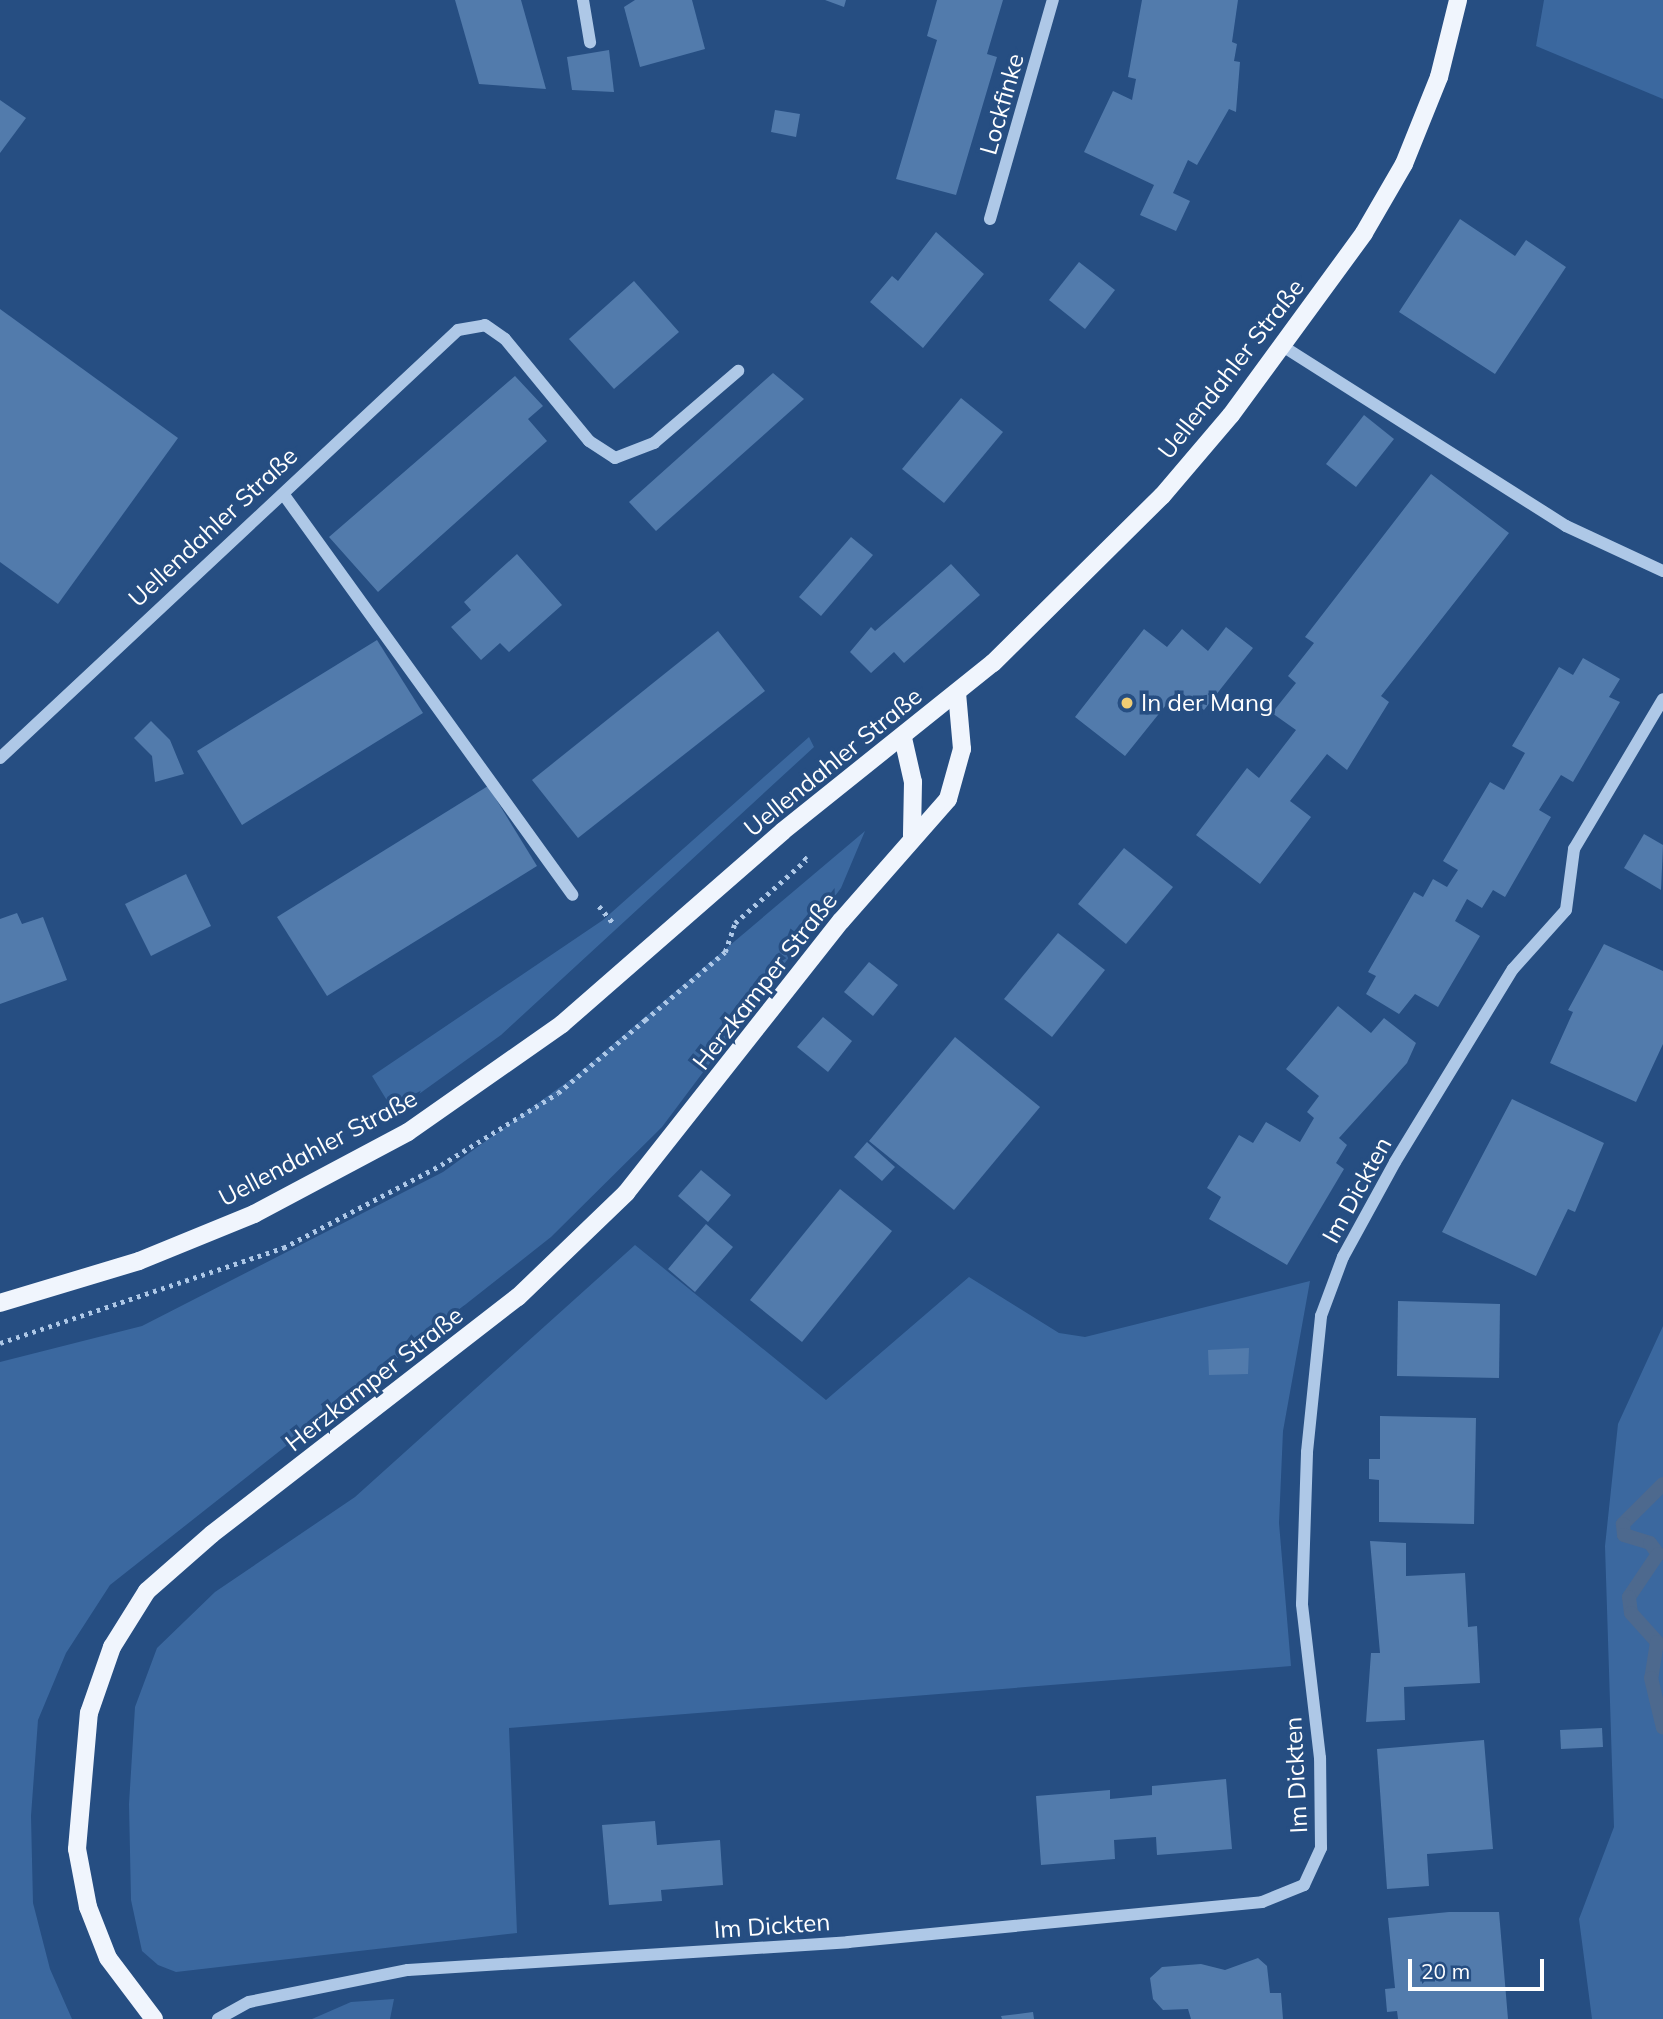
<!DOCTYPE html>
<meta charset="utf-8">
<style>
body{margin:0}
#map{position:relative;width:1663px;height:2019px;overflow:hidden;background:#264e82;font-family:Mulish,sans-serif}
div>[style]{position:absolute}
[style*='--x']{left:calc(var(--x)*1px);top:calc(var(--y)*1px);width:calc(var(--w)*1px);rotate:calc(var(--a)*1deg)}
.green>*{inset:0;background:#3b689f}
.stream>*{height:14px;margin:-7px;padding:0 7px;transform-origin:7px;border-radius:7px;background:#4d698e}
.building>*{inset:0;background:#527bac}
.path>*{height:4.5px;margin-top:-2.25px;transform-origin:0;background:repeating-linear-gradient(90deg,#aec8e7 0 3.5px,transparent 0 8.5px)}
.minor>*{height:12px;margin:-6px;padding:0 6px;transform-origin:6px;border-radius:6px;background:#aec8e7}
.major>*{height:18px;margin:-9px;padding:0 9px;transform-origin:9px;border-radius:9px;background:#f0f5fd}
.dots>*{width:19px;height:19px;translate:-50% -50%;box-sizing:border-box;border:4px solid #264e82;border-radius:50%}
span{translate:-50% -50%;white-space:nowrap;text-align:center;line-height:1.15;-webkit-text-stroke:7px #264e82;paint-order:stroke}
.street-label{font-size:24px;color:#fff}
.poi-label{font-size:24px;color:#fff}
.left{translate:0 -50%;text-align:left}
.scale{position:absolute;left:1408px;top:1959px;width:136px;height:32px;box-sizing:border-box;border:4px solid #fff;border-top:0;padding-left:9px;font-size:21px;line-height:24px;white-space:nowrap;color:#fff;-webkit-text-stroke:5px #264e82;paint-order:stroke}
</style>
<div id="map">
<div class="green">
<div style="clip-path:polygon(1544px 0,1663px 0,1663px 99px,1536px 46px)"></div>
<div style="clip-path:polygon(809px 737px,814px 747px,501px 1035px,394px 1112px,372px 1076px,603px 920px)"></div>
<div style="clip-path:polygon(865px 831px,841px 888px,662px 1127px,551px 1237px,110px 1585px,66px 1653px,38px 1720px,31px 1816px,33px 1903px,50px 1969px,72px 2019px,0 2019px,0 1362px,142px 1326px,443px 1172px,574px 1077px)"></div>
<div style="clip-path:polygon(635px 1245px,826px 1400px,969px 1277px,1059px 1333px,1085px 1337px,1310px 1281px,1283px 1431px,1279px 1523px,1291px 1666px,509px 1728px,517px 1933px,176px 1972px,158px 1965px,142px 1951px,131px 1900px,129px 1804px,135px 1707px,157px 1648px,215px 1592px,355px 1497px)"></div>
<div style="clip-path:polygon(1663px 1326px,1663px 2019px,1592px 2019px,1579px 1919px,1614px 1827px,1605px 1546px,1618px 1424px)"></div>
<div style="clip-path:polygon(394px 1999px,390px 2019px,312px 2019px,351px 2002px)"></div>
</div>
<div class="stream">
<div style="--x:1663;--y:1484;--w:57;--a:135"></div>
<div style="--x:1623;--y:1524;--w:11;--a:85"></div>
<div style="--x:1624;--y:1535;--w:27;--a:17"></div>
<div style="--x:1650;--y:1543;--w:14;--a:54"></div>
<div style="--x:1658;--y:1554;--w:52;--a:124"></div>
<div style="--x:1629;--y:1597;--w:16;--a:83"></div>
<div style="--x:1631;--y:1613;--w:39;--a:48"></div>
<div style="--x:1657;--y:1642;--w:36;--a:99"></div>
<div style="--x:1651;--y:1678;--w:51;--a:76.5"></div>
</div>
<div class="building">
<div style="clip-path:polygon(455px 0,521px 0,546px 89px,479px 84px)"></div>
<div style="clip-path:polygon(635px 0,692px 0,705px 49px,640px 67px,624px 7px)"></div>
<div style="clip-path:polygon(825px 0,846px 0,844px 7px)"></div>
<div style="clip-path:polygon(937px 0,1003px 0,987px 54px,997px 57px,956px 195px,896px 179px,937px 40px,927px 36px)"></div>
<div style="clip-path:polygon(1142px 0,1238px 0,1232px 42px,1237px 44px,1234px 61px,1240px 62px,1236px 112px,1229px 109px,1197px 165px,1188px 160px,1173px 193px,1190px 201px,1176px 231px,1140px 215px,1154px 185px,1084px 152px,1113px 91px,1132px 100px,1136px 79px,1128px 77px)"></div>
<div style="clip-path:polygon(609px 50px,614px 92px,572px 90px,567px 57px)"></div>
<div style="clip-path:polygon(0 100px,26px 118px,0 153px)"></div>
<div style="clip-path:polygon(775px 110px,800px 114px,796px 137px,771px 132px)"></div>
<div style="clip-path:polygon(1460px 219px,1515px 256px,1526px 240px,1566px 267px,1495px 374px,1399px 312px)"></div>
<div style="clip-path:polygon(936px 232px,984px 274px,923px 348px,870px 302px,892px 276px,898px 281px)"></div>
<div style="clip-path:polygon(1079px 262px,1115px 290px,1085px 329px,1049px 300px)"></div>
<div style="clip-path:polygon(634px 281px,679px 332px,614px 389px,569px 339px)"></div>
<div style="clip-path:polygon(0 309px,178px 438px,58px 604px,0 562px)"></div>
<div style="clip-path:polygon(773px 373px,804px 399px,656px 531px,629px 502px)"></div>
<div style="clip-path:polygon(515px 376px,543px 406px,528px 419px,547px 441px,378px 592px,329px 537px)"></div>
<div style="clip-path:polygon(961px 398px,1003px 432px,944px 503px,902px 469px)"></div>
<div style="clip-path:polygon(1364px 415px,1394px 439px,1356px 487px,1326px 464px)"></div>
<div style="clip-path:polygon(1431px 474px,1509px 533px,1381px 696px,1389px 702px,1347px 770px,1327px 754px,1290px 801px,1311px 817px,1260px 884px,1196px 835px,1247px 768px,1259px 778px,1296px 730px,1272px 713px,1296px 683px,1288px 676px,1314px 643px,1305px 637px)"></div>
<div style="clip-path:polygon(851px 537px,873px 555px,821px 616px,799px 597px)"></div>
<div style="clip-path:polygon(517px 554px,562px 605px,509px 652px,500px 643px,481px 660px,451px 627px,471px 610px,464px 602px)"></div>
<div style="clip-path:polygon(951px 564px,980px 595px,904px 663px,894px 652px,871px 673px,850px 652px,871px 627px,875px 631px)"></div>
<div style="clip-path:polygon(1226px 627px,1253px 648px,1204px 710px,1178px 690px,1125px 756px,1075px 717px,1144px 629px,1167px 647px,1182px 629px,1208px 651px)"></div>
<div style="clip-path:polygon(718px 631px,765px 691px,578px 838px,532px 780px)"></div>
<div style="clip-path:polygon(377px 640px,423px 713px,242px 825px,197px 751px)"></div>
<div style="clip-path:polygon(1583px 658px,1620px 679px,1609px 697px,1620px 702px,1573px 782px,1561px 775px,1539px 810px,1551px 817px,1505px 897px,1493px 890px,1482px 908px,1467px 899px,1455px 921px,1480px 936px,1438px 1007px,1415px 994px,1399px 1014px,1366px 994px,1376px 976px,1368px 972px,1414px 892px,1423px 897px,1433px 879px,1447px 887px,1458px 870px,1443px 861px,1490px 782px,1504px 790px,1525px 753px,1512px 746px,1559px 667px,1573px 675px)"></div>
<div style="clip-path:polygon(151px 721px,170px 740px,184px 774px,155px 782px,152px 756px,134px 738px)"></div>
<div style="clip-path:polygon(488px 786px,537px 866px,327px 996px,277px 917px)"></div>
<div style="clip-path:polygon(1644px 834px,1663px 845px,1661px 890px,1624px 868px)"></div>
<div style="clip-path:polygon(1124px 848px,1173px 887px,1126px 944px,1078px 904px)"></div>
<div style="clip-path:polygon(186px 874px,211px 926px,151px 956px,125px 904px)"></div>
<div style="clip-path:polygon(17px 913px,22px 924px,43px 917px,67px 980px,0 1004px,0 919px)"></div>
<div style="clip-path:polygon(1058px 933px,1105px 970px,1052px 1037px,1004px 999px)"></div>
<div style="clip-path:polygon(1604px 944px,1663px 971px,1663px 1044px,1636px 1102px,1550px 1063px,1573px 1012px,1568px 1010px)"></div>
<div style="clip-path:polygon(869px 962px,898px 985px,873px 1016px,844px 992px)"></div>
<div style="clip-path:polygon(1338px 1006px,1371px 1033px,1384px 1018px,1416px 1043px,1407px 1063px,1339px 1138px,1347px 1145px,1336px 1163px,1344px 1169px,1287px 1265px,1209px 1219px,1221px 1197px,1207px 1188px,1239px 1135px,1253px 1143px,1266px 1122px,1300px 1142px,1314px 1118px,1307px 1112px,1319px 1096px,1286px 1069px)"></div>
<div style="clip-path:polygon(823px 1017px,852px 1041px,828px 1072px,797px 1047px)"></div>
<div style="clip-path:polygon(955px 1037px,1040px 1107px,954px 1210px,869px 1141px)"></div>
<div style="clip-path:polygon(1512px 1099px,1604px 1143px,1575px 1212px,1568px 1209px,1536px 1276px,1442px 1232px)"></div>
<div style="clip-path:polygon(867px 1142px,895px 1167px,882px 1181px,854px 1157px)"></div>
<div style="clip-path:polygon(701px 1170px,731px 1195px,708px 1222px,678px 1196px)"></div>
<div style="clip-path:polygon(840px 1189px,892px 1231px,802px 1342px,750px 1300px)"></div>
<div style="clip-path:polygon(706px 1224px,733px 1247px,695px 1292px,668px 1269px)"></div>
<div style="clip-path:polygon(1398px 1301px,1500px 1304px,1499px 1378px,1397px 1376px)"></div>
<div style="clip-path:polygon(1249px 1348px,1248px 1374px,1209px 1375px,1208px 1350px)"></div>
<div style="clip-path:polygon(1380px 1416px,1476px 1418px,1474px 1524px,1379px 1522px,1379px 1480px,1369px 1479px,1369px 1459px,1380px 1459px)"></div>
<div style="clip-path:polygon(1370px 1541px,1406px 1543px,1406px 1576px,1465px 1573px,1468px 1627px,1477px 1626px,1480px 1683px,1404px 1687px,1405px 1720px,1366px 1722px,1371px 1653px,1380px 1653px)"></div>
<div style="clip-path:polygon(1602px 1728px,1603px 1747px,1561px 1749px,1560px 1730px)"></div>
<div style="clip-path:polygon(1484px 1740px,1493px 1849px,1427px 1854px,1429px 1886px,1387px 1889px,1377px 1749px)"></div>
<div style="clip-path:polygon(1226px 1779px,1232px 1849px,1157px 1855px,1156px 1837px,1114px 1840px,1115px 1859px,1041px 1865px,1036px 1796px,1110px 1790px,1110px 1799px,1152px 1795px,1152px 1786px)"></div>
<div style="clip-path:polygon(655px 1821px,657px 1845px,720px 1840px,723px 1885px,661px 1890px,662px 1901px,609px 1905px,602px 1825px)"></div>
<div style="clip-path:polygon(1449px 1912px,1499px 1912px,1508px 2019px,1398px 2019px,1397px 2011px,1387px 2012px,1385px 1989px,1395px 1988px,1388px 1918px)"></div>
<div style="clip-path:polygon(1258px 1958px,1267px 1966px,1270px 1993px,1281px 1993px,1283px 2019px,1191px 2019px,1188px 2009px,1163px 2010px,1153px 1999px,1150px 1978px,1162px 1967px,1201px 1964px,1225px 1970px)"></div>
<div style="clip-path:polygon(1033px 2012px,1034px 2019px,1002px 2019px,1001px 2016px)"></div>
</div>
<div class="path">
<div style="--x:599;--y:906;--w:23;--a:50"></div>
<div style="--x:0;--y:1343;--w:299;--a:-18.6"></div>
<div style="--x:283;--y:1248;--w:178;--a:-27.7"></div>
<div style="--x:441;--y:1165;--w:137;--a:-31.6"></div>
<div style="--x:558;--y:1093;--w:114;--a:-40"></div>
<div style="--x:645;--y:1020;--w:105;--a:-40.4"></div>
<div style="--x:725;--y:952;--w:31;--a:-71"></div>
<div style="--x:735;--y:923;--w:95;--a:-41.6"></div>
<div style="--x:806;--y:860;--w:6;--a:-129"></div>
</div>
<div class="minor">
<div style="--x:583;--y:0;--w:43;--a:80.5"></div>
<div style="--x:990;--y:219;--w:228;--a:-74"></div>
<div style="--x:1284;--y:347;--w:334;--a:32.4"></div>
<div style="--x:1566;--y:526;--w:107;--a:24.9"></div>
<div style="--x:284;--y:495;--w:493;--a:54.2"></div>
<div style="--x:0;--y:758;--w:627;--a:-43.06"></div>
<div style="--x:458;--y:330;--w:27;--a:-10"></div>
<div style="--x:485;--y:325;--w:24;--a:35"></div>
<div style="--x:505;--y:339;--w:132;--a:50.5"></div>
<div style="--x:589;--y:441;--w:31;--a:33"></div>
<div style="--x:615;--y:458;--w:42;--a:-21"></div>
<div style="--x:654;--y:443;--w:111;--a:-40.6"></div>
<div style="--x:218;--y:2019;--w:35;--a:-29"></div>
<div style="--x:249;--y:2002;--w:162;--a:-11.4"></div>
<div style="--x:408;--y:1970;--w:441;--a:-3.6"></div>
<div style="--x:848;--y:1942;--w:416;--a:-5.5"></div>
<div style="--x:1262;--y:1902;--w:45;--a:-22"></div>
<div style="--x:1304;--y:1885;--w:41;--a:-65.3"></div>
<div style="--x:1321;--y:1848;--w:90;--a:-90.6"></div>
<div style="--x:1320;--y:1758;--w:155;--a:-96.7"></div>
<div style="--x:1302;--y:1604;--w:152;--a:-88.1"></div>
<div style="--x:1307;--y:1452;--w:137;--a:-84.1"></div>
<div style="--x:1321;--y:1316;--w:63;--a:-69.6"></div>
<div style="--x:1343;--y:1257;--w:108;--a:-61.3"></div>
<div style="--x:1395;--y:1162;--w:226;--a:-58.6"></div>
<div style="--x:1513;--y:969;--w:79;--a:-48.1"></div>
<div style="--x:1566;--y:910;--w:62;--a:-82.5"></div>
<div style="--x:1574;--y:849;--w:174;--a:-59.3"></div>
</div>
<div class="major">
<div style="--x:903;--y:738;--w:45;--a:77.2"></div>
<div style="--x:913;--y:782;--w:54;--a:91.1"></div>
<div style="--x:0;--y:1303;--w:145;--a:-16.8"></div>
<div style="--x:139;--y:1261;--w:124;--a:-22.2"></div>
<div style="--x:254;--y:1214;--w:174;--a:-28"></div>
<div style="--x:408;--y:1132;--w:188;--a:-35"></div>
<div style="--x:562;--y:1024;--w:293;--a:-41.1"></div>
<div style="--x:783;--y:831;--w:269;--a:-38.7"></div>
<div style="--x:993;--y:663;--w:238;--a:-44.7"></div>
<div style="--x:1162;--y:496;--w:106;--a:-49.6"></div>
<div style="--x:1231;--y:415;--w:225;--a:-53.8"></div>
<div style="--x:1364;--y:233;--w:80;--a:-59.9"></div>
<div style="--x:1404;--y:164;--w:94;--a:-68.1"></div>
<div style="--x:1439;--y:77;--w:79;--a:-76.1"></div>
<div style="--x:154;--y:2019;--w:76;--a:-127"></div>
<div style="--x:108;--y:1958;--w:55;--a:-111.4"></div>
<div style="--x:88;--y:1907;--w:59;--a:-100.7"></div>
<div style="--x:77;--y:1849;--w:137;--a:-85"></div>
<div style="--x:89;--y:1713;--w:70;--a:-70.8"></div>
<div style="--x:112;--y:1647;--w:66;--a:-58"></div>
<div style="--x:147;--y:1591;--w:86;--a:-41.2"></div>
<div style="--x:212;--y:1534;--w:387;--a:-37.8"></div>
<div style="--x:518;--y:1297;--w:150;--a:-43.9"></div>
<div style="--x:626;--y:1193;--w:347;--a:-51.7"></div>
<div style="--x:841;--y:921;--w:162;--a:-48.7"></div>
<div style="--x:948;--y:799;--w:52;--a:-74.4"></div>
<div style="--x:962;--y:749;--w:56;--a:-95.1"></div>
</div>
<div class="dots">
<div style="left:1127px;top:703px;background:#f0cc73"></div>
</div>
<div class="street-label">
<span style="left:1002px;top:104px;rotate:-74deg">Lockfinke</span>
<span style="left:1231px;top:369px;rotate:-52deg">Uellendahler Straße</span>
<span style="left:213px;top:527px;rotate:-43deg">Uellendahler Straße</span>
<span style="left:833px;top:762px;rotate:-39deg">Uellendahler Straße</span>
<span style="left:765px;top:981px;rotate:-52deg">Herzkamper Straße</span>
<span style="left:318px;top:1148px;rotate:-28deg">Uellendahler Straße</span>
<span style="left:1357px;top:1190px;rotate:-61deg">Im Dickten</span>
<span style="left:374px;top:1379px;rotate:-38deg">Herzkamper Straße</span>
<span style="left:1296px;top:1775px;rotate:-93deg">Im Dickten</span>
<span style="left:772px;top:1926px;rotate:-4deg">Im Dickten</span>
</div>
<div class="poi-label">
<span class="left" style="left:1141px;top:703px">In der Mang</span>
</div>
<div class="scale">20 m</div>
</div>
